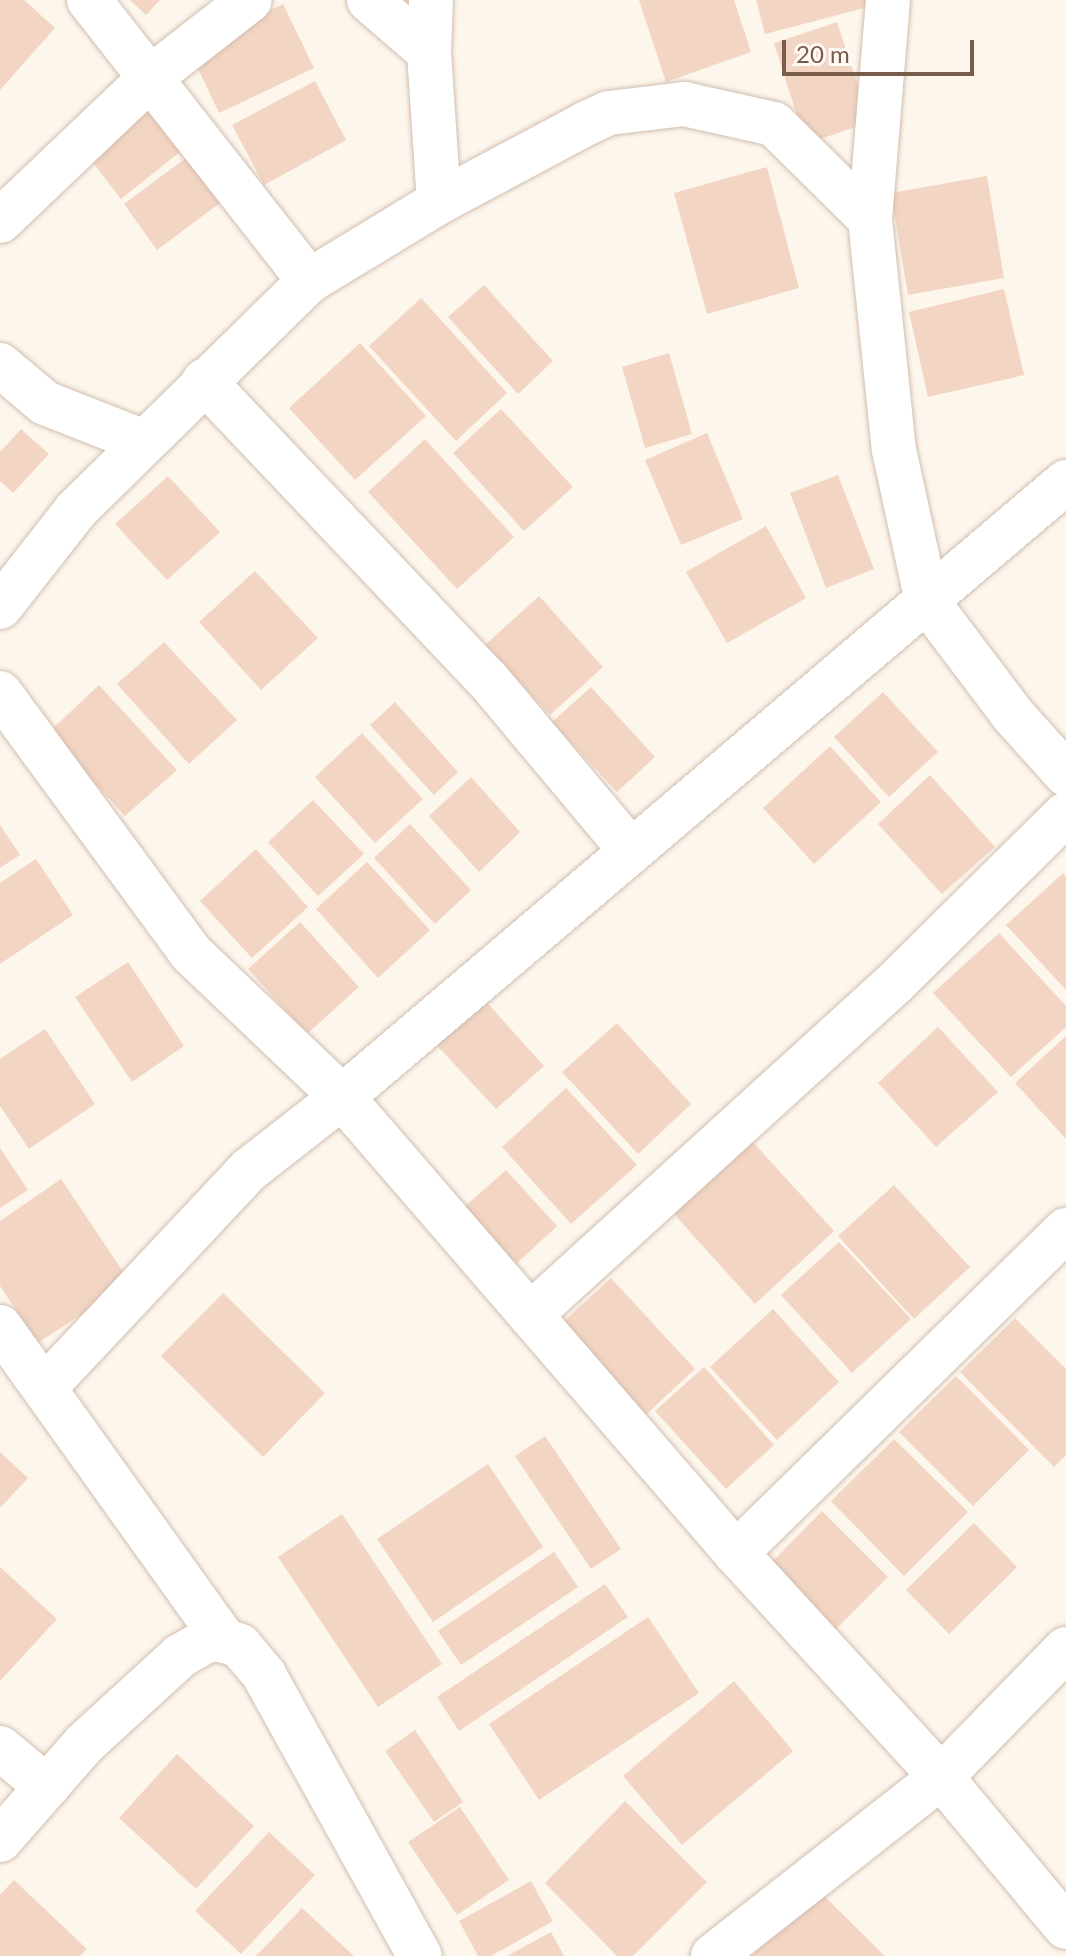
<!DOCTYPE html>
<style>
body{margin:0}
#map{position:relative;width:1066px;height:1956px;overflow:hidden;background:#fdf6ec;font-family:Lato,sans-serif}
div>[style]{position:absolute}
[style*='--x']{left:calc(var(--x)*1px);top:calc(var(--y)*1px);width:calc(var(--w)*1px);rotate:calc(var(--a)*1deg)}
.building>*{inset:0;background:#f3d5c3}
.roads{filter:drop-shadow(0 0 2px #d1beb0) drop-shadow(0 0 2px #d1beb0)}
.street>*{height:44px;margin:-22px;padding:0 22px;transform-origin:22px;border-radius:22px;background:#fff}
span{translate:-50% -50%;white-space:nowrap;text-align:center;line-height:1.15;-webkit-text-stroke:7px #fffaf3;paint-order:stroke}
.scale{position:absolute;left:782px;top:40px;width:192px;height:36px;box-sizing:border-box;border:4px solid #7a5c4d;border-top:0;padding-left:10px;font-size:24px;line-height:28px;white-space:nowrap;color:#7a5c4d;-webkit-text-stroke:6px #fffaf3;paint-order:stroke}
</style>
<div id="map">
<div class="building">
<div style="clip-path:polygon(0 0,24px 0,55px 28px,0 90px)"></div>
<div style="clip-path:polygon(130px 0,160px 0,146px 15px)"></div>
<div style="clip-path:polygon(639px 0,734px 0,751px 52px,666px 82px)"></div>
<div style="clip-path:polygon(756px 0,871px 0,872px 6px,765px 34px)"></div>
<div style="clip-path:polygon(283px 4px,314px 68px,219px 113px,189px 49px)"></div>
<div style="clip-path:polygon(837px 22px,870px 122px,806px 144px,774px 43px)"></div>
<div style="clip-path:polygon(315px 81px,346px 140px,264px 185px,232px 125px)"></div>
<div style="clip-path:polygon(158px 104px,190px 144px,121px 199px,90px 159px)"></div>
<div style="clip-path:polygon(190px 155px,224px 200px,157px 250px,124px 204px)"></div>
<div style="clip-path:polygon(767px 167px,799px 288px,707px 314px,674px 193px)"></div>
<div style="clip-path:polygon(987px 176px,1004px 278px,908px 295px,891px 193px)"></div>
<div style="clip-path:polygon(484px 285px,553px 361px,518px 394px,448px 317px)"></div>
<div style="clip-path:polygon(1004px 289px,1024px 375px,928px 397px,909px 312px)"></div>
<div style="clip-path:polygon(421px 298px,507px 393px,456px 441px,369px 346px)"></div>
<div style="clip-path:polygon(360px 343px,426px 416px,355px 480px,289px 408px)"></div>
<div style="clip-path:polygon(669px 353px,692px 434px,645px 448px,622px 367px)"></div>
<div style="clip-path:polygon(501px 409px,573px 487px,524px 531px,453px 453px)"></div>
<div style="clip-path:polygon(21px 429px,49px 454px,13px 493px,0 481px,0 452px)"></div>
<div style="clip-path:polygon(707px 433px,743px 519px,681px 545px,645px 460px)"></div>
<div style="clip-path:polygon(425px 439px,514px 537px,457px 589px,368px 492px)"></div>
<div style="clip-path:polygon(838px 475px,874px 569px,826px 588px,790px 493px)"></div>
<div style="clip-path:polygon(168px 476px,220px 532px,167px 580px,115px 524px)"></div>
<div style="clip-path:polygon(766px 526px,806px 598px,727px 643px,686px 572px)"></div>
<div style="clip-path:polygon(255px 571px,318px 638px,261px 690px,199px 622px)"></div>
<div style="clip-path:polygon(539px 596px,603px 667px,550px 715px,485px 645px)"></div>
<div style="clip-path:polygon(164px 642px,237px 720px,189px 764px,117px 684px)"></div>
<div style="clip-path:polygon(99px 685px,177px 770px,125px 816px,48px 733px)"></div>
<div style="clip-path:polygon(591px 687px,655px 757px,617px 792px,552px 722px)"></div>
<div style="clip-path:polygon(883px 692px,938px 752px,889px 797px,834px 737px)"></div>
<div style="clip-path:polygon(395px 702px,458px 772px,434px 795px,370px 725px)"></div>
<div style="clip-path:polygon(362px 733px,423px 799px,375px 843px,315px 777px)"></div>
<div style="clip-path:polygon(830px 746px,881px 802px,814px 864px,763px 808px)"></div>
<div style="clip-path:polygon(930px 775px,995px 847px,942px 894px,878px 824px)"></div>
<div style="clip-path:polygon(471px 777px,520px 832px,479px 872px,429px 816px)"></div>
<div style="clip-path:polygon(313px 800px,364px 854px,318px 896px,268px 842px)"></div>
<div style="clip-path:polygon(410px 824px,471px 890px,435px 924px,374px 858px)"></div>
<div style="clip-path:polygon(0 825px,20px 855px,0 868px)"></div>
<div style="clip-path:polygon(256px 849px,308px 907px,252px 958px,200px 901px)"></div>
<div style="clip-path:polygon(36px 859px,73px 915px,0 964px,0 883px)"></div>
<div style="clip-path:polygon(367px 862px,430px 930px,378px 978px,316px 909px)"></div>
<div style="clip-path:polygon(1063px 873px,1066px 877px,1066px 990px,1006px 925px)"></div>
<div style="clip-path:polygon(300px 922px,359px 987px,307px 1034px,248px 969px)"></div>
<div style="clip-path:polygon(999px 933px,1066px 1006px,1066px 1027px,1011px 1077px,933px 993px)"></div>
<div style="clip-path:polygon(128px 962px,184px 1046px,132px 1082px,75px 997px)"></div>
<div style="clip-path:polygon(480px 995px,544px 1066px,496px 1109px,431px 1039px)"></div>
<div style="clip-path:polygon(617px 1023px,691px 1104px,638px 1154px,562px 1072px)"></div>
<div style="clip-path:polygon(938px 1027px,998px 1092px,936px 1147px,878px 1083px)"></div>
<div style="clip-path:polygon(45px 1029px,95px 1104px,29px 1149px,0 1106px,0 1059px)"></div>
<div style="clip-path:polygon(1066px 1036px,1066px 1139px,1015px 1083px)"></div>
<div style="clip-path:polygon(566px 1088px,637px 1165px,571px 1224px,502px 1147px)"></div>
<div style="clip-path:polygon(753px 1142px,834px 1231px,755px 1304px,674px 1214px)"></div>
<div style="clip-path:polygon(0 1148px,28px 1190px,0 1208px)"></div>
<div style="clip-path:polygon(506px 1170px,557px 1226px,513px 1267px,461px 1210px)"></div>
<div style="clip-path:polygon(61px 1179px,130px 1282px,38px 1343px,0 1286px,0 1221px)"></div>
<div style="clip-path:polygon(894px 1185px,970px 1267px,914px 1319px,838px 1236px)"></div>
<div style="clip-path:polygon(839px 1242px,911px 1319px,852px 1373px,781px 1295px)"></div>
<div style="clip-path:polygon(611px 1278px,695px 1369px,635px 1425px,552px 1332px)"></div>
<div style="clip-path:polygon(223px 1293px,325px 1393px,263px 1457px,161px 1356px)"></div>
<div style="clip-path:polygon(773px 1309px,839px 1382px,777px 1440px,710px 1367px)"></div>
<div style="clip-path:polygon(1015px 1318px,1066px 1369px,1066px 1455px,1054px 1467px,960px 1372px)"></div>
<div style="clip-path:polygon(704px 1367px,774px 1445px,726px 1489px,655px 1411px)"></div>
<div style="clip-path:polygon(956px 1376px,1029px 1450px,973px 1506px,899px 1432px)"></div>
<div style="clip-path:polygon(545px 1436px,621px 1549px,591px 1569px,515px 1456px)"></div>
<div style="clip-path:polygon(894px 1439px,968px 1512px,904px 1576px,831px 1501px)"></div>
<div style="clip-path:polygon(0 1452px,28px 1478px,0 1508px)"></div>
<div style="clip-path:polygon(488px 1464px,543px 1547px,433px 1622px,377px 1539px)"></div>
<div style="clip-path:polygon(822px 1511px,888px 1577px,824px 1641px,759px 1575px)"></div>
<div style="clip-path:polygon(342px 1514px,442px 1664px,378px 1707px,278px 1557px)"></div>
<div style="clip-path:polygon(974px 1523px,1017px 1567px,949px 1634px,906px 1590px)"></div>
<div style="clip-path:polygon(554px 1552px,578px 1587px,461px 1665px,438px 1631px)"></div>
<div style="clip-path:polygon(0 1567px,57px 1619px,0 1681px)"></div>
<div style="clip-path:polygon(605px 1584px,628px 1617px,459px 1731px,437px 1697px)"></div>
<div style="clip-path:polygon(648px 1617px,699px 1693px,539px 1800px,489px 1724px)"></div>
<div style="clip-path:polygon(734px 1681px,793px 1751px,682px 1845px,623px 1776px)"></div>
<div style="clip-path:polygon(415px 1730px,463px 1802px,434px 1822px,385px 1751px)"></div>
<div style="clip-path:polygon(177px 1754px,254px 1826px,196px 1889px,119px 1818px)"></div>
<div style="clip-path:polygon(625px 1801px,707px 1882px,633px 1956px,617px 1956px,545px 1883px)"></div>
<div style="clip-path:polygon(460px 1807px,509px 1880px,457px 1915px,408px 1842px)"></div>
<div style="clip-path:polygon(269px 1832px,315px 1875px,241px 1954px,195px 1911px)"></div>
<div style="clip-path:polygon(14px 1880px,87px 1949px,80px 1956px,0 1956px,0 1895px)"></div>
<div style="clip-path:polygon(531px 1881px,553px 1921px,491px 1956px,478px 1956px,459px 1921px)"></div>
<div style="clip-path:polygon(817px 1889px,885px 1956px,752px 1956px)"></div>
<div style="clip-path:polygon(302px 1908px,354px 1956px,256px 1956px)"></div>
<div style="clip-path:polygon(551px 1932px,564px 1956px,507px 1956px)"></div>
</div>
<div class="roads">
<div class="street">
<div style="--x:89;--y:0;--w:357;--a:51.9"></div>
<div style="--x:309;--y:281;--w:152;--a:-31.3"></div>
<div style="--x:439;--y:202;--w:166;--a:-28.1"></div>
<div style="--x:585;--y:124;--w:26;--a:-25"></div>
<div style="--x:609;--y:113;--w:76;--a:-6.8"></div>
<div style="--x:684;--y:104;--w:92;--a:12.5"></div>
<div style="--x:774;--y:124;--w:135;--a:44.7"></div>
<div style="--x:369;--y:0;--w:79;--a:40.9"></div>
<div style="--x:431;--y:0;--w:52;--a:92.2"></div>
<div style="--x:429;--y:52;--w:150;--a:86.2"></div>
<div style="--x:888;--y:0;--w:220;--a:94.7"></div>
<div style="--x:870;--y:219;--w:232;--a:84.1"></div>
<div style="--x:894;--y:450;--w:155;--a:77.7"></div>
<div style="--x:927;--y:601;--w:141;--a:53"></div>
<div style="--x:1012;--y:714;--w:81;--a:48"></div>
<div style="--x:0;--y:221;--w:209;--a:-43.6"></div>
<div style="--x:151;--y:77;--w:125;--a:-37.9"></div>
<div style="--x:0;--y:365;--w:59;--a:40.2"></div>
<div style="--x:45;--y:403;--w:104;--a:21.4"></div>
<div style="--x:204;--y:381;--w:412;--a:46.5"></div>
<div style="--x:488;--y:680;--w:223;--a:50.1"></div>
<div style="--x:0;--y:607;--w:123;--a:-51.9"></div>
<div style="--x:76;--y:510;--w:327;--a:-44.5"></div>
<div style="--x:0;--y:693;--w:323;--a:53.7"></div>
<div style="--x:191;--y:953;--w:209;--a:43.6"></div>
<div style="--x:342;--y:1097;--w:603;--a:49.17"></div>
<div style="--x:736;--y:1553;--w:304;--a:47.5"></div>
<div style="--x:941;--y:1777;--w:195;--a:50.2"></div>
<div style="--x:530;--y:1315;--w:493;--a:-42.3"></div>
<div style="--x:895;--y:983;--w:240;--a:-44.7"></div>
<div style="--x:0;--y:1327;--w:386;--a:54.4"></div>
<div style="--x:45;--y:1387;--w:299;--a:-46.8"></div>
<div style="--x:250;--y:1169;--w:117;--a:-38"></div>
<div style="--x:342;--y:1097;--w:950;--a:-40.35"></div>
<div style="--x:736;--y:1553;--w:462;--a:-44.4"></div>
<div style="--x:0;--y:1748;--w:61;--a:39.7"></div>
<div style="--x:0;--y:1840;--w:128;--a:-48.8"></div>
<div style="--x:84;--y:1744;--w:130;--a:-42.5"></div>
<div style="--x:180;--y:1656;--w:34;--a:-30"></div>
<div style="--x:210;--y:1639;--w:15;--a:8"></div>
<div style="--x:225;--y:1641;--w:16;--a:18"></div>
<div style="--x:240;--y:1646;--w:38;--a:50"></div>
<div style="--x:264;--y:1675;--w:321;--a:61"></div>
<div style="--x:713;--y:1956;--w:290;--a:-38.1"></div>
<div style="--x:941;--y:1777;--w:179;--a:-45.7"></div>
</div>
</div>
<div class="scale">20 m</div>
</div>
